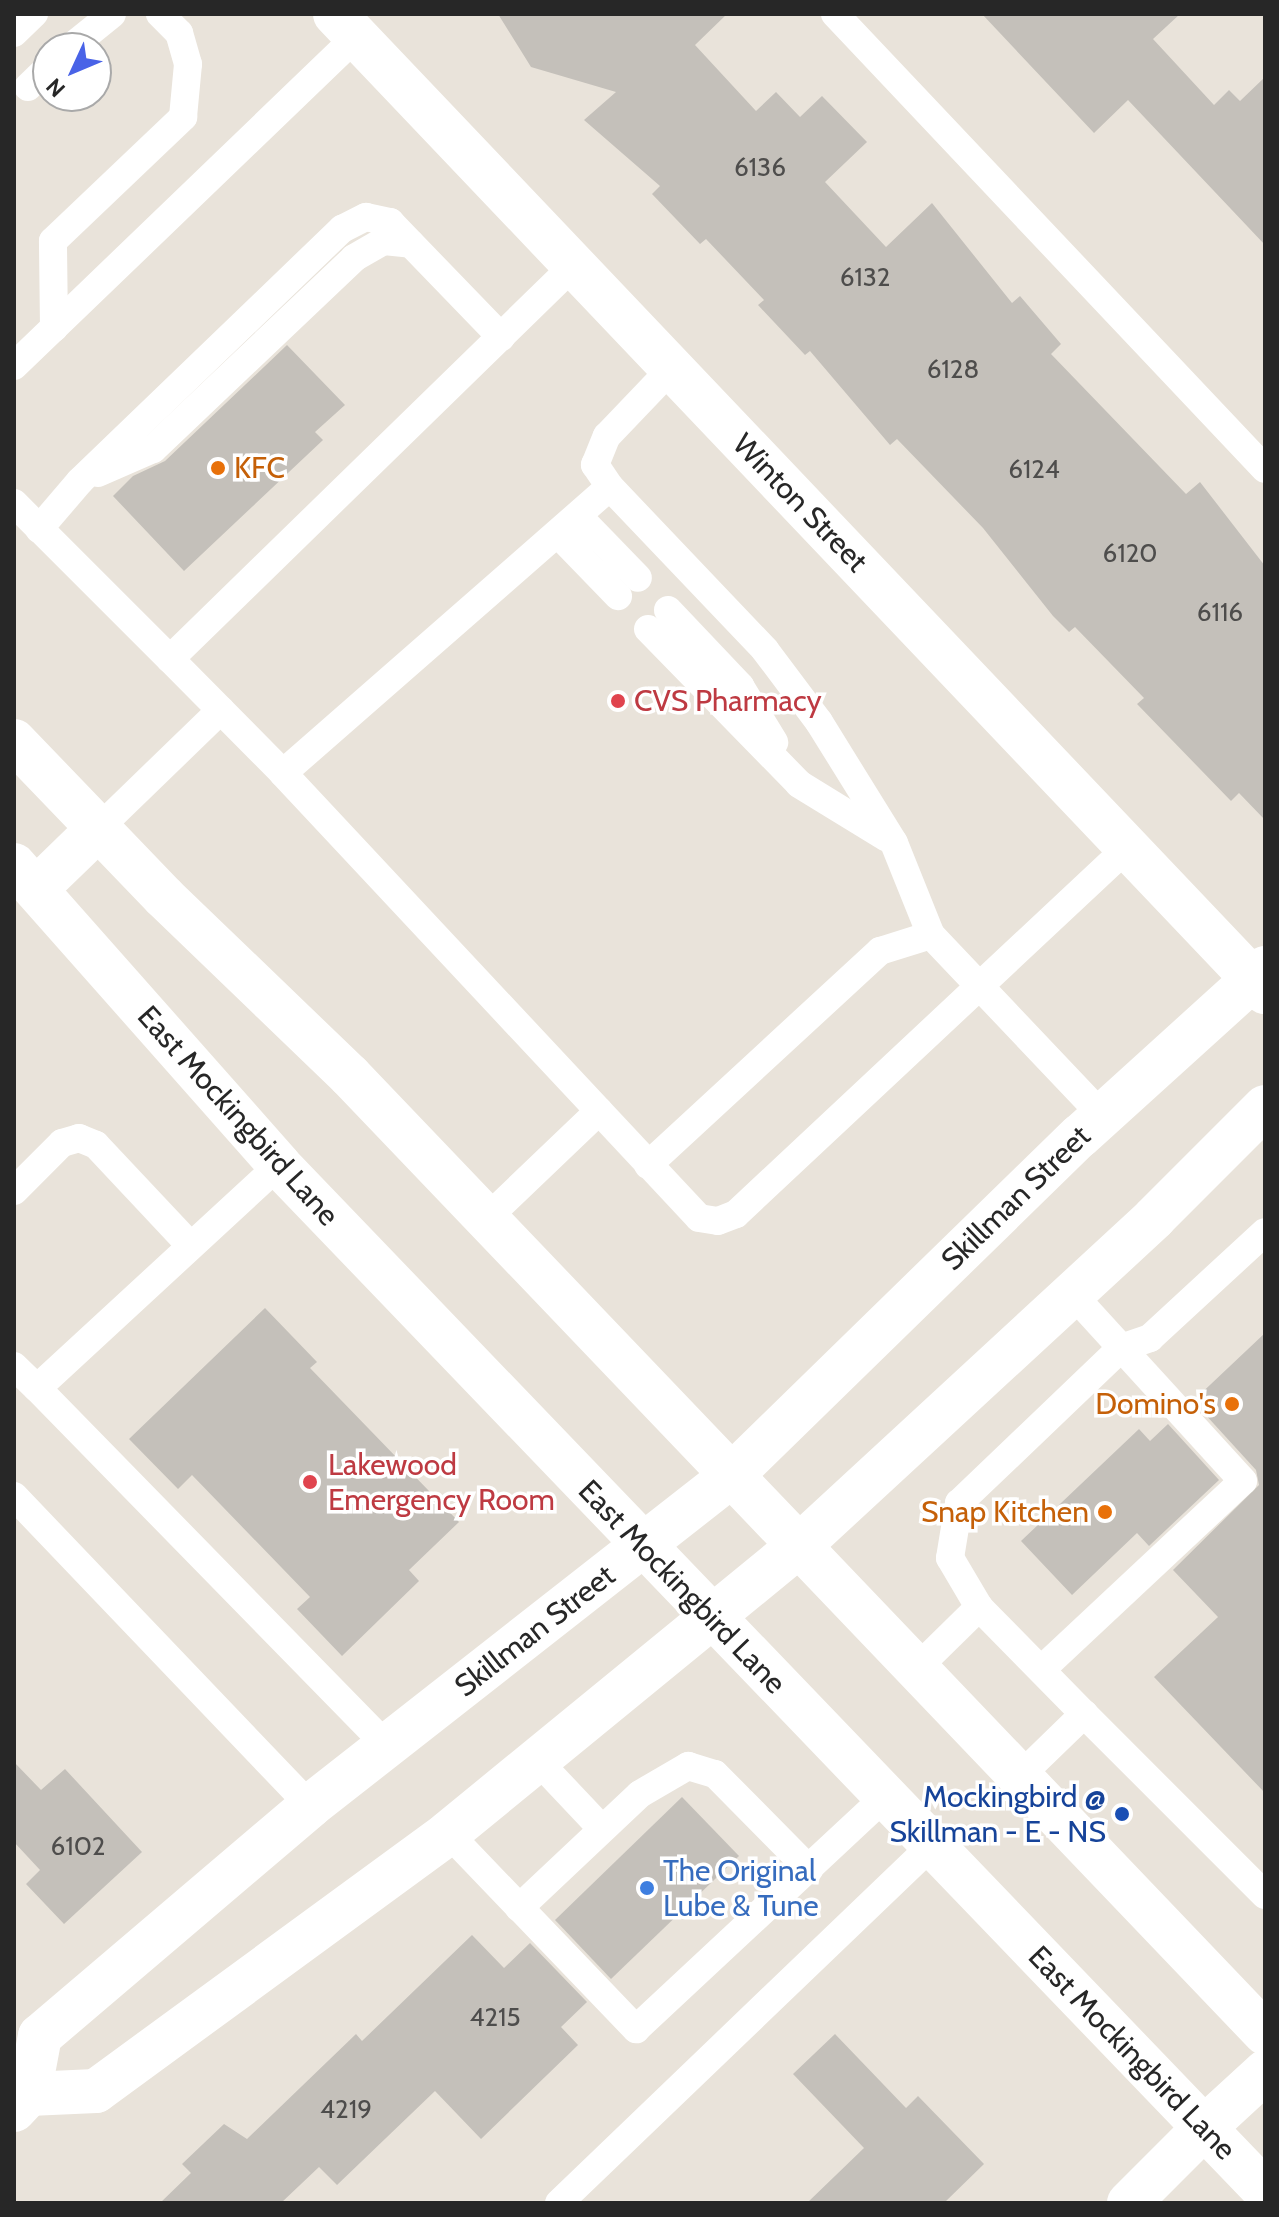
<!DOCTYPE html>
<style>
body{margin:0}
#map{position:relative;width:1279px;height:2217px;overflow:hidden;background:#e9e3da;font-family:Cabin,sans-serif}
div>[style]{position:absolute}
[style*='--x']{left:calc(var(--x)*1px);top:calc(var(--y)*1px);width:calc(var(--w)*1px);rotate:calc(var(--a)*1deg)}
.building>*{inset:0;background:#c4c0ba}
.lane>*{height:28px;margin:-14px;padding:0 14px;transform-origin:14px;border-radius:14px;background:#fff}
.street>*{height:44px;margin:-22px;padding:0 22px;transform-origin:22px;border-radius:22px;background:#fff}
.secondary>*{height:44px;margin:-22px;padding:0 22px;transform-origin:22px;border-radius:22px;background:#fff}
.dots>*{width:22px;height:22px;translate:-50% -50%;box-sizing:border-box;border:4px solid #fff;border-radius:50%}
span{translate:-50% -50%;white-space:nowrap;text-align:center;line-height:1.15;-webkit-text-stroke:7px #fff;paint-order:stroke}
.number-label{font-size:26px;color:#4e4d4c}
.number-label span{-webkit-text-stroke-width:0}
.food-label{font-size:30px;color:#c56008}
.left{translate:0 -50%;text-align:left}
.right{translate:-100% -50%;text-align:right}
.street-label{font-size:30px;color:#272727}
.health-label{font-size:30px;color:#be3a42}
.transit-label{font-size:30px;color:#164399}
.shop-label{font-size:30px;color:#366cbe}
.frame{position:absolute;inset:0;border:16px solid #272727;pointer-events:none}
.north{position:absolute;left:32px;top:32px;width:80px;height:80px;box-sizing:border-box;background:#fff;border:2px solid #a9a9a9;border-radius:50%;rotate:226deg;font-size:22px;font-weight:700;line-height:32px;text-align:center;color:#272727}
.north::after{content:'';display:block;margin:auto;width:28px;height:36px;background:#4963e7;clip-path:polygon(50% 0,100% 100%,50% 72%,0 100%)}
</style>
<div id="map">
<div class="building">
<div style="clip-path:polygon(498px 14px,727px 14px,695px 45px,756px 111px,776px 92px,800px 117px,822px 96px,867px 142px,825px 182px,886px 247px,932px 203px,1012px 303px,1020px 296px,1061px 344px,1051px 354px,1186px 494px,1200px 482px,1265px 566px,1265px 820px,1239px 793px,1231px 801px,1137px 704px,1144px 698px,1075px 627px,1069px 632px,1053px 616px,983px 528px,897px 439px,890px 445px,810px 351px,805px 355px,758px 305px,764px 300px,706px 239px,700px 244px,652px 194px,660px 186px,584px 120px,616px 92px,531px 67px)"></div>
<div style="clip-path:polygon(982px 14px,1180px 14px,1153px 39px,1214px 105px,1229px 90px,1240px 101px,1265px 77px,1265px 245px,1128px 100px,1094px 133px)"></div>
<div style="clip-path:polygon(287px 345px,345px 405px,315px 432px,323px 440px,184px 571px,113px 496px,133px 476px,165px 461px)"></div>
<div style="clip-path:polygon(265px 1308px,317px 1362px,310px 1368px,459px 1522px,409px 1570px,419px 1581px,342px 1656px,297px 1609px,310px 1597px,192px 1475px,178px 1489px,129px 1439px)"></div>
<div style="clip-path:polygon(1265px 1333px,1265px 1793px,1154px 1677px,1218px 1617px,1173px 1570px,1259px 1485px,1256px 1470px,1193px 1401px)"></div>
<div style="clip-path:polygon(1168px 1424px,1219px 1480px,1149px 1546px,1137px 1533px,1072px 1595px,1021px 1541px,1139px 1429px,1150px 1441px)"></div>
<div style="clip-path:polygon(14px 1762px,41px 1790px,65px 1769px,142px 1852px,64px 1924px,26px 1884px,40px 1870px,14px 1842px)"></div>
<div style="clip-path:polygon(682px 1797px,739px 1856px,611px 1979px,555px 1920px)"></div>
<div style="clip-path:polygon(472px 1935px,504px 1968px,530px 1943px,587px 2002px,561px 2027px,578px 2045px,481px 2139px,435px 2091px,337px 2185px,319px 2167px,281px 2203px,160px 2203px,191px 2173px,182px 2164px,224px 2124px,247px 2139px,356px 2034px,362px 2041px)"></div>
<div style="clip-path:polygon(835px 2034px,906px 2108px,918px 2096px,984px 2164px,944px 2203px,807px 2203px,864px 2148px,793px 2074px)"></div>
</div>
<div class="lane">
<div style="--x:835;--y:14;--w:626;--a:46.62"></div>
<div style="--x:14;--y:33;--w:28;--a:-44"></div>
<div style="--x:70;--y:48;--w:54;--a:-39"></div>
<div style="--x:28;--y:87;--w:28;--a:-44"></div>
<div style="--x:54;--y:328;--w:87;--a:-90.7"></div>
<div style="--x:53;--y:241;--w:180;--a:-43.6"></div>
<div style="--x:183;--y:117;--w:53;--a:-84.6"></div>
<div style="--x:188;--y:64;--w:32;--a:-106"></div>
<div style="--x:179;--y:33;--w:27;--a:-135"></div>
<div style="--x:14;--y:366;--w:475;--a:-43.9"></div>
<div style="--x:98;--y:473;--w:60;--a:-23.6"></div>
<div style="--x:153;--y:449;--w:277;--a:-43.5"></div>
<div style="--x:354;--y:258;--w:34;--a:-30"></div>
<div style="--x:384;--y:241;--w:27;--a:6"></div>
<div style="--x:610;--y:487;--w:225;--a:46.4"></div>
<div style="--x:765;--y:650;--w:90;--a:53.1"></div>
<div style="--x:819;--y:722;--w:142;--a:58.2"></div>
<div style="--x:894;--y:843;--w:99;--a:68.1"></div>
<div style="--x:931;--y:935;--w:250;--a:46.5"></div>
<div style="--x:14;--y:503;--w:221;--a:45"></div>
<div style="--x:578;--y:516;--w:86;--a:45.9"></div>
<div style="--x:39;--y:529;--w:63;--a:-49.5"></div>
<div style="--x:80;--y:481;--w:364;--a:-43.9"></div>
<div style="--x:342;--y:229;--w:27;--a:-27"></div>
<div style="--x:366;--y:217;--w:25;--a:12"></div>
<div style="--x:390;--y:222;--w:160;--a:46"></div>
<div style="--x:559;--y:535;--w:85;--a:46"></div>
<div style="--x:668;--y:610;--w:105;--a:46.5"></div>
<div style="--x:740;--y:686;--w:66;--a:58.7"></div>
<div style="--x:648;--y:629;--w:216;--a:45.7"></div>
<div style="--x:799;--y:784;--w:103;--a:31.5"></div>
<div style="--x:283;--y:773;--w:161;--a:-134.7"></div>
<div style="--x:170;--y:659;--w:564;--a:-44.28"></div>
<div style="--x:98;--y:829;--w:171;--a:-44.1"></div>
<div style="--x:599;--y:1111;--w:463;--a:-133.1"></div>
<div style="--x:283;--y:773;--w:434;--a:-41.2"></div>
<div style="--x:610;--y:487;--w:27;--a:-124"></div>
<div style="--x:595;--y:465;--w:31;--a:-68"></div>
<div style="--x:607;--y:436;--w:94;--a:-46.3"></div>
<div style="--x:279;--y:1165;--w:329;--a:137.3"></div>
<div style="--x:37;--y:1388;--w:501;--a:45.65"></div>
<div style="--x:648;--y:1165;--w:316;--a:-42.7"></div>
<div style="--x:880;--y:951;--w:53;--a:-17.4"></div>
<div style="--x:14;--y:1191;--w:68;--a:-45"></div>
<div style="--x:62;--y:1143;--w:18;--a:-16"></div>
<div style="--x:79;--y:1138;--w:18;--a:22"></div>
<div style="--x:96;--y:1145;--w:136;--a:46.8"></div>
<div style="--x:486;--y:1219;--w:156;--a:-43.7"></div>
<div style="--x:599;--y:1111;--w:146;--a:46.9"></div>
<div style="--x:699;--y:1218;--w:19;--a:9"></div>
<div style="--x:718;--y:1221;--w:19;--a:-21"></div>
<div style="--x:736;--y:1214;--w:537;--a:-43.11"></div>
<div style="--x:14;--y:1366;--w:32;--a:44"></div>
<div style="--x:14;--y:1496;--w:429;--a:46.3"></div>
<div style="--x:1042;--y:1669;--w:275;--a:-43.1"></div>
<div style="--x:1243;--y:1481;--w:253;--a:-132.4"></div>
<div style="--x:915;--y:1670;--w:90;--a:-44.5"></div>
<div style="--x:1084;--y:1714;--w:150;--a:-134.5"></div>
<div style="--x:979;--y:1607;--w:57;--a:-120.6"></div>
<div style="--x:950;--y:1558;--w:56;--a:-80.7"></div>
<div style="--x:959;--y:1503;--w:224;--a:-43.7"></div>
<div style="--x:1121;--y:1348;--w:31;--a:-19"></div>
<div style="--x:1150;--y:1338;--w:156;--a:-42.7"></div>
<div style="--x:538;--y:1761;--w:93;--a:46.7"></div>
<div style="--x:1019;--y:1777;--w:91;--a:-44.1"></div>
<div style="--x:1084;--y:1714;--w:256;--a:45"></div>
<div style="--x:448;--y:1833;--w:272;--a:46.2"></div>
<div style="--x:636;--y:2029;--w:340;--a:-43"></div>
<div style="--x:519;--y:1908;--w:166;--a:-43.3"></div>
<div style="--x:640;--y:1794;--w:56;--a:-30.3"></div>
<div style="--x:688;--y:1766;--w:28;--a:17"></div>
<div style="--x:715;--y:1774;--w:134;--a:45.3"></div>
<div style="--x:559;--y:2203;--w:517;--a:-43.82"></div>
</div>
<div class="street">
<div style="--x:335;--y:14;--w:1350;--a:46.44"></div>
<div style="--x:1129;--y:2203;--w:106;--a:-45"></div>
</div>
<div class="secondary">
<div style="--x:14;--y:741;--w:216;--a:46.1"></div>
<div style="--x:164;--y:897;--w:258;--a:43.9"></div>
<div style="--x:350;--y:1076;--w:1324;--a:46.29"></div>
<div style="--x:14;--y:865;--w:400;--a:48.5"></div>
<div style="--x:279;--y:1165;--w:1423;--a:46.14"></div>
<div style="--x:36;--y:889;--w:86;--a:-44.1"></div>
<div style="--x:29;--y:2094;--w:67;--a:-2.6"></div>
<div style="--x:96;--y:2091;--w:436;--a:-36.2"></div>
<div style="--x:448;--y:1833;--w:453;--a:-39.3"></div>
<div style="--x:799;--y:1546;--w:483;--a:-42.7"></div>
<div style="--x:1154;--y:1218;--w:157;--a:-45"></div>
<div style="--x:14;--y:2110;--w:22;--a:-47"></div>
<div style="--x:29;--y:2094;--w:59;--a:-79.3"></div>
<div style="--x:40;--y:2036;--w:355;--a:-40.4"></div>
<div style="--x:310;--y:1806;--w:535;--a:-38.09"></div>
<div style="--x:731;--y:1476;--w:487;--a:-44.3"></div>
<div style="--x:1080;--y:1136;--w:250;--a:-42.2"></div>
<div style="--x:1204;--y:2128;--w:83;--a:-42.6"></div>
</div>
<div class="dots">
<div style="left:218px;top:468px;background:#e8710a"></div>
<div style="left:618px;top:701px;background:#e0444e"></div>
<div style="left:1232px;top:1404px;background:#e8710a"></div>
<div style="left:310px;top:1482px;background:#e0444e"></div>
<div style="left:1105px;top:1512px;background:#e8710a"></div>
<div style="left:1122px;top:1814px;background:#1a4fb4"></div>
<div style="left:647px;top:1888px;background:#3f7fe0"></div>
</div>
<div class="number-label">
<span style="left:760px;top:168px">6136</span>
<span style="left:865px;top:278px">6132</span>
<span style="left:953px;top:370px">6128</span>
<span style="left:1034px;top:470px">6124</span>
<span style="left:1130px;top:554px">6120</span>
<span style="left:1220px;top:613px">6116</span>
<span style="left:78px;top:1847px">6102</span>
<span style="left:495px;top:2018px">4215</span>
<span style="left:346px;top:2110px">4219</span>
</div>
<div class="food-label">
<span class="left" style="left:234px;top:468px">KFC</span>
<span class="right" style="left:1216px;top:1404px">Domino's</span>
<span class="right" style="left:1089px;top:1512px">Snap Kitchen</span>
</div>
<div class="street-label">
<span style="left:800px;top:503px;rotate:46deg">Winton Street</span>
<span style="left:238px;top:1116px;rotate:48deg">East Mockingbird Lane</span>
<span style="left:1016px;top:1198px;rotate:-44deg">Skillman Street</span>
<span style="left:682px;top:1587px;rotate:46deg">East Mockingbird Lane</span>
<span style="left:535px;top:1631px;rotate:-38deg">Skillman Street</span>
<span style="left:1132px;top:2053px;rotate:46deg">East Mockingbird Lane</span>
</div>
<div class="health-label">
<span class="left" style="left:634px;top:701px">CVS Pharmacy</span>
<span class="left" style="left:328px;top:1482px">Lakewood<br>Emergency Room</span>
</div>
<div class="transit-label">
<span class="right" style="left:1106px;top:1814px">Mockingbird @<br>Skillman - E - NS</span>
</div>
<div class="shop-label">
<span class="left" style="left:663px;top:1888px">The Original<br>Lube &amp; Tune</span>
</div>
<div class="frame"></div>
<div class="north">N</div>
</div>
